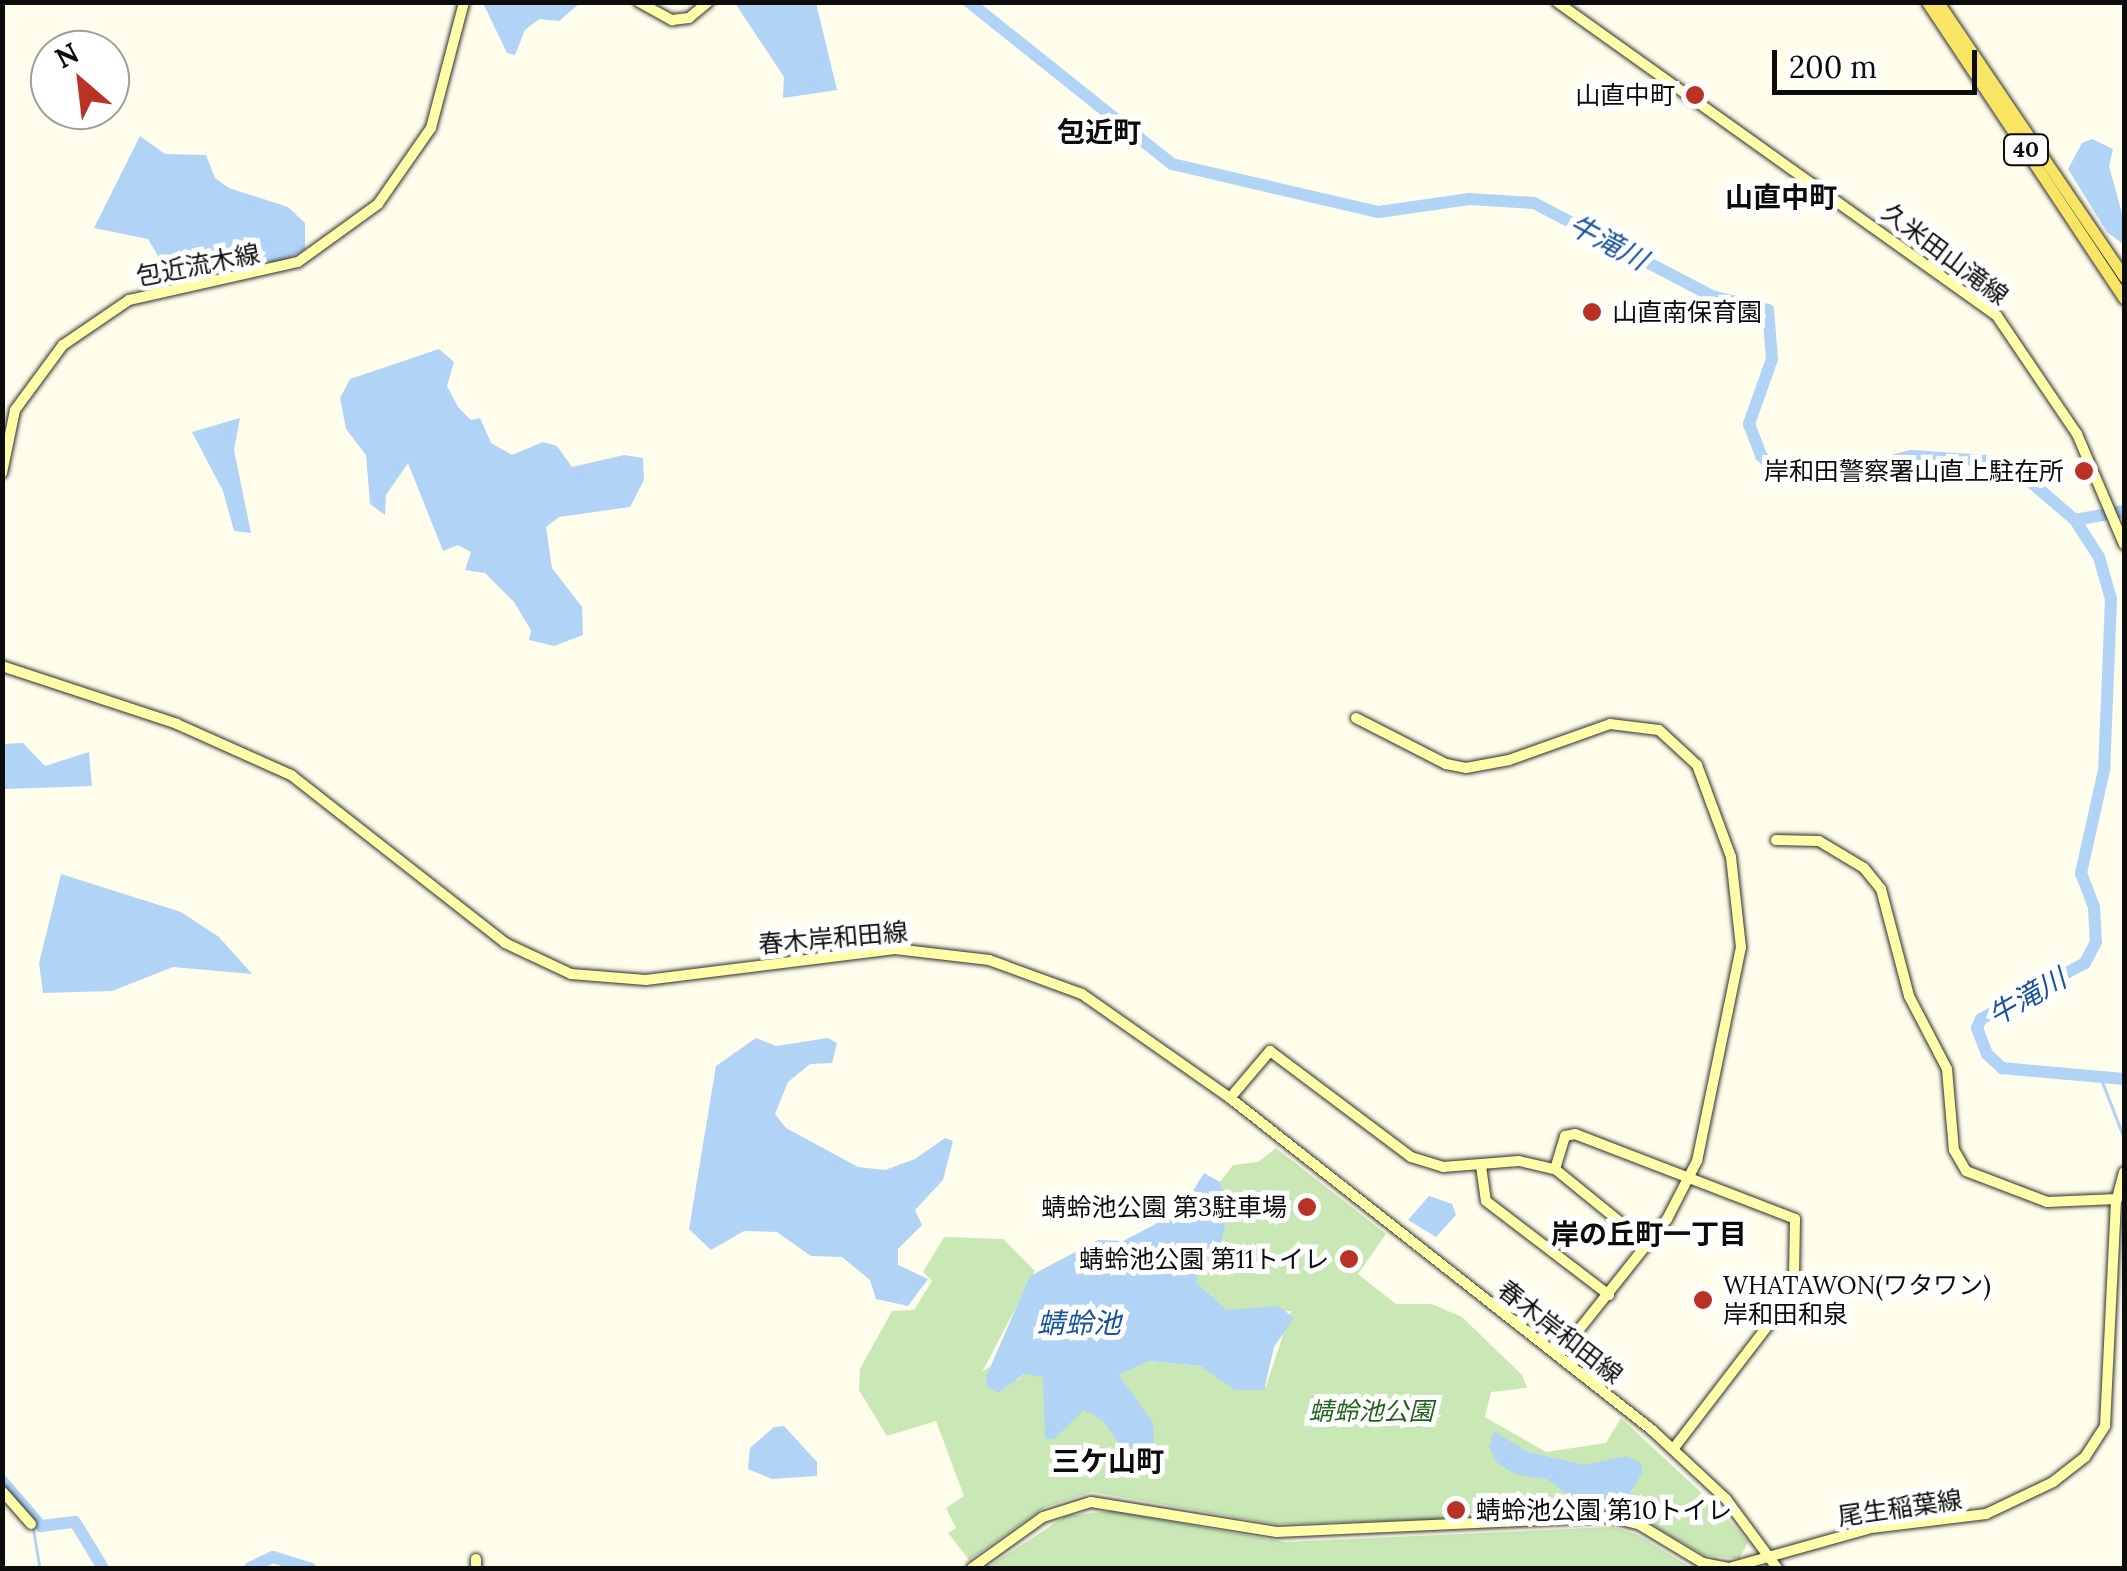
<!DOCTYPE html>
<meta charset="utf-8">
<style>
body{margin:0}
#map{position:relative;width:2127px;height:1571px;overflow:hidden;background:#fffdeb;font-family:Lora,"Noto Sans JP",serif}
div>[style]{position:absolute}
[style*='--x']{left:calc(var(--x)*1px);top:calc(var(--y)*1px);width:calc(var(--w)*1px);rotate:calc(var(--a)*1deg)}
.green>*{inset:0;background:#cae8b6}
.water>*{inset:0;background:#b1d3f5}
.stream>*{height:2.5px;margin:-1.25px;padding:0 1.25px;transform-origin:1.25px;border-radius:1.25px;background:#b1d3f5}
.river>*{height:12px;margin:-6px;padding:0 6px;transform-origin:6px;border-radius:6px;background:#b1d3f5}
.roads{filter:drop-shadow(0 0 2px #2e2e2e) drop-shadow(0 0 2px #2e2e2e)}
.secondary>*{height:10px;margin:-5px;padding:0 5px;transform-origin:5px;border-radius:5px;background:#fdfea7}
.primary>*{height:11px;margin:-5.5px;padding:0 5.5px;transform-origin:5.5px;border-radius:5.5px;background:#f7e563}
.dots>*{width:28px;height:28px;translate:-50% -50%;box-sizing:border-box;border:5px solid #fff;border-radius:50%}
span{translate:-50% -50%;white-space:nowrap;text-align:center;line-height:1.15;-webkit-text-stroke:10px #fff;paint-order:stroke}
.shield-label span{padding:2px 8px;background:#fff;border:2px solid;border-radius:8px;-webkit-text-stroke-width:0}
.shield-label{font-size:22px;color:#0c0c0c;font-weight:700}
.poi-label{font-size:25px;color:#0c0c0c}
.right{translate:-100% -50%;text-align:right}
.left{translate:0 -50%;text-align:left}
.street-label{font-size:25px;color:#0c0c0c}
.park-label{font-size:25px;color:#24631e;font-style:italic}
.neighbourhood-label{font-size:28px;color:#0c0c0c;font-weight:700}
.water-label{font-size:28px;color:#17529c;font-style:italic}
.frame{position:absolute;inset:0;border:5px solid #0c0c0c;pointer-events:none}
.north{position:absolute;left:30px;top:30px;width:100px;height:100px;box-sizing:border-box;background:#fff;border:2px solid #9e9e9e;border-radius:50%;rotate:332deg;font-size:28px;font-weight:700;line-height:40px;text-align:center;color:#0c0c0c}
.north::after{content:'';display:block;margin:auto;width:35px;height:45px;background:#ba3126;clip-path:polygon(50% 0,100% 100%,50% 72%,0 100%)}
.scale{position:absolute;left:1772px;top:50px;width:205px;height:45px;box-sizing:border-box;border:5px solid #0c0c0c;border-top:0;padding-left:12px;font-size:30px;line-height:35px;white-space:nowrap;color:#0c0c0c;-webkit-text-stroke:8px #fff;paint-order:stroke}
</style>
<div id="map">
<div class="green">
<div style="clip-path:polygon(1276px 1148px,1386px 1234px,1358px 1274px,1396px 1304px,1432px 1304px,1462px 1317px,1522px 1375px,1527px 1388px,1491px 1392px,1485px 1417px,1546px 1452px,1606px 1443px,1621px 1418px,1720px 1510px,1748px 1542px,1739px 1559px,1704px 1555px,1637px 1516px,1597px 1508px,1490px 1518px,1275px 1524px,1092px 1492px,1045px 1507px,969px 1560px,948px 1533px,956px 1528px,946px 1508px,964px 1496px,936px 1421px,887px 1436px,859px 1390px,860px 1369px,892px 1311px,914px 1310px,932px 1281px,923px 1272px,944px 1237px,1003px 1239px,1035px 1271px,982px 1372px,989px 1367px,1017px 1380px,1024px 1374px,1119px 1374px,1149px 1361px,1200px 1366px,1243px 1390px,1266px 1386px,1291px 1311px,1227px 1310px,1195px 1281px,1228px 1220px,1220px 1182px,1233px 1165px,1258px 1162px)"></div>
<div style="clip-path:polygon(1111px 1511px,1285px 1542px,1612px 1527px,1636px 1534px,1692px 1568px,986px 1568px,1066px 1516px)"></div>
</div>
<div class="water">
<div style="clip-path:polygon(483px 3px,483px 2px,580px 3px,559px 21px,539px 19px,525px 30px,515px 55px,507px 53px)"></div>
<div style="clip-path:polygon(735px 3px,816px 3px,837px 90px,783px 98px,784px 77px)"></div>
<div style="clip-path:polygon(140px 136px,165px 154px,206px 155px,215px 178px,229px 188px,288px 207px,305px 223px,305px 250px,277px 264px,238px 255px,205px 278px,184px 280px,171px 277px,148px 239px,94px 228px)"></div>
<div style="clip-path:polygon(2092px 139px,2113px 149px,2109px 166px,2124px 221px,2123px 244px,2107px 232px,2068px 169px,2082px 143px)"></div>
<div style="clip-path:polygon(439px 349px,454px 362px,447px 386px,458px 407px,471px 420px,480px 418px,491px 443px,512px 455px,543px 442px,557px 446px,572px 467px,624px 455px,643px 458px,644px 480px,630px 507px,559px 517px,546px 527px,552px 568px,582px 607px,583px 635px,554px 646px,529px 640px,531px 630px,514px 602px,485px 573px,465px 570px,471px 552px,458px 545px,443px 551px,408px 463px,386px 495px,385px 515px,370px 504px,366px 455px,346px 429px,340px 398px,350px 379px)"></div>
<div style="clip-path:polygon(240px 418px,234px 450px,251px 533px,234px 531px,223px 491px,192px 432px)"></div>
<div style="clip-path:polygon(23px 743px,45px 766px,89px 752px,92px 786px,3px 789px,3px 744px)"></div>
<div style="clip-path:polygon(61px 874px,181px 912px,219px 937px,252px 974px,173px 967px,112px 991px,43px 993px,39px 963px)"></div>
<div style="clip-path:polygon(756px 1038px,776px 1046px,828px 1038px,837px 1043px,832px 1063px,810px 1064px,788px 1082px,775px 1114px,786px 1128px,858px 1167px,885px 1170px,915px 1159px,945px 1138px,953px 1141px,943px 1180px,915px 1210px,922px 1225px,898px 1249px,898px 1265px,928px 1279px,908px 1306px,876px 1299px,870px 1280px,842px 1257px,811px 1256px,777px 1232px,744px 1231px,711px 1250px,689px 1229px,716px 1066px)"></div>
<div style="clip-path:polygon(1204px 1173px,1220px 1182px,1229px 1209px,1220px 1247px,1202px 1263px,1196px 1282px,1227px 1310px,1279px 1306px,1294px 1318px,1274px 1347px,1264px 1390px,1235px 1390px,1200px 1366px,1149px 1361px,1119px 1375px,1153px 1423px,1155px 1456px,1118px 1442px,1102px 1420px,1084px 1410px,1054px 1439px,1045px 1439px,1043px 1377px,1024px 1374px,998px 1393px,987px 1387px,986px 1377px,1030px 1276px,1098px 1240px,1123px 1241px,1154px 1225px,1186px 1202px)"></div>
<div style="clip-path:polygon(1429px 1196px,1452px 1204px,1456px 1215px,1436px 1237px,1408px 1220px)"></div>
<div style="clip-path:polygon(784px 1426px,817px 1462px,817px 1476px,772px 1479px,748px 1469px,750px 1448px,774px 1427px)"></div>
<div style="clip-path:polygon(1494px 1431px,1528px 1452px,1584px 1465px,1627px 1456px,1642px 1464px,1642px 1473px,1625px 1502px,1575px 1500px,1547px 1479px,1515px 1474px,1496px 1462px,1489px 1447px)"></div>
</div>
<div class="stream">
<div style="--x:2099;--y:1073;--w:69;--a:68.7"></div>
<div style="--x:33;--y:1526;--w:43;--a:80.5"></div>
</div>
<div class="river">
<div style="--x:969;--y:2;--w:260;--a:38.6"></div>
<div style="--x:1172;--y:164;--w:212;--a:13.1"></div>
<div style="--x:1379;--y:212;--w:91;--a:-8.2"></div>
<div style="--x:1469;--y:199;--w:65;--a:3.5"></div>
<div style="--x:1534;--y:203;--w:201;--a:27.6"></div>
<div style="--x:1712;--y:296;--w:58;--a:14"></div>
<div style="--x:1768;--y:310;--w:49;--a:85.3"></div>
<div style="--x:1772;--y:359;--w:69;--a:109.5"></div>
<div style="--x:1749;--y:424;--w:34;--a:69"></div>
<div style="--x:1761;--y:456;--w:29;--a:41"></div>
<div style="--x:1783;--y:475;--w:31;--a:11"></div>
<div style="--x:1813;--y:481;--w:101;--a:-14.3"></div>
<div style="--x:1911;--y:456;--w:78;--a:3.7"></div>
<div style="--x:1989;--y:461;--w:33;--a:21"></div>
<div style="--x:2020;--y:473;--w:72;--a:40.5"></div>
<div style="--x:2075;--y:520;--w:44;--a:57"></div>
<div style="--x:2099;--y:557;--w:44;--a:74.1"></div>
<div style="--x:2111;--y:599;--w:171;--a:92.3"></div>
<div style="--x:2104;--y:770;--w:106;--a:102.6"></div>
<div style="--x:2081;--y:873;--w:36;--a:69"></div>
<div style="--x:2094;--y:907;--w:35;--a:87"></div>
<div style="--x:2096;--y:942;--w:24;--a:118"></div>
<div style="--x:2085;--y:963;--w:118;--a:151.7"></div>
<div style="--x:1981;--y:1019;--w:10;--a:114"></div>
<div style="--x:1977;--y:1028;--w:28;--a:69"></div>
<div style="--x:1987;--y:1054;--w:21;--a:43"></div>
<div style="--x:2002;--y:1068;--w:122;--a:5.2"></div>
<div style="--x:2075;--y:520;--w:50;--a:-10.4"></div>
<div style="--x:2;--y:1481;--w:60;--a:49.1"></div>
<div style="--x:41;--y:1526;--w:34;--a:-7"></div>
<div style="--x:75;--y:1522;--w:54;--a:58.7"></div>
<div style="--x:250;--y:1568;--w:25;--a:-26"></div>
<div style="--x:273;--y:1557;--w:39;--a:17"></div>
</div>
<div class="roads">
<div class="secondary">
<div style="--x:639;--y:2;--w:38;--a:29"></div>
<div style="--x:672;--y:20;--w:17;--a:-7"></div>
<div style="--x:689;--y:18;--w:25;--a:-40"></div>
<div style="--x:1557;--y:2;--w:541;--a:35.51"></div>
<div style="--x:1997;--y:316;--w:143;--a:55.9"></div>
<div style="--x:2077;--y:434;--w:120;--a:66.9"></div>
<div style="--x:2;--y:473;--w:64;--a:-78.3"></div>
<div style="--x:15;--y:410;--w:81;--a:-53.6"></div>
<div style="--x:63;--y:345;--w:80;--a:-34.3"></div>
<div style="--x:129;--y:300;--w:173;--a:-12.7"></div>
<div style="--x:298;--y:262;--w:99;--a:-35.9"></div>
<div style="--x:378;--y:204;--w:93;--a:-55.1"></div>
<div style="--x:431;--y:128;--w:130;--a:-75.3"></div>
<div style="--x:2;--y:666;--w:184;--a:18.3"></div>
<div style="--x:177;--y:724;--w:125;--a:24.1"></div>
<div style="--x:291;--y:775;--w:272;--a:38.1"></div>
<div style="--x:505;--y:943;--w:73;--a:25.2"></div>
<div style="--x:571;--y:974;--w:75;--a:4.6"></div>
<div style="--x:646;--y:980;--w:251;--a:-7.1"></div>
<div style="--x:895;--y:949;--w:95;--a:6.7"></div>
<div style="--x:989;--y:960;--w:99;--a:20.1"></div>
<div style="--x:1082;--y:994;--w:181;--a:35.1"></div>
<div style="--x:1230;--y:1098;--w:537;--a:38.19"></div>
<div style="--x:1652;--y:1430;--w:101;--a:43"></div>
<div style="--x:1726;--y:1499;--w:86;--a:53.5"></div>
<div style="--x:1356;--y:718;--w:101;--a:27.1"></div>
<div style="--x:1446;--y:764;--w:20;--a:11"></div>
<div style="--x:1466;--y:768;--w:44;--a:-10.5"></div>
<div style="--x:1509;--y:760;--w:107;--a:-19.6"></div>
<div style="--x:1610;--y:724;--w:49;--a:7"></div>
<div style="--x:1659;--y:730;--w:52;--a:42.6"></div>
<div style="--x:1697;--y:765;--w:98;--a:69.7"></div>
<div style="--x:1731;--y:857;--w:91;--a:83.7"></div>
<div style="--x:1741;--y:947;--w:218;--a:101.6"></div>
<div style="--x:1697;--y:1161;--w:65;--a:117.3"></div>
<div style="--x:1667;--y:1219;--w:174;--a:128.5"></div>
<div style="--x:1776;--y:840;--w:43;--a:1.3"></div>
<div style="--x:1819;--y:841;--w:52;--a:31"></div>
<div style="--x:1864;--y:868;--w:27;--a:51"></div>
<div style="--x:1881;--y:889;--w:111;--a:75.3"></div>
<div style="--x:1909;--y:996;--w:82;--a:62.5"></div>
<div style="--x:1947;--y:1069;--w:81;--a:85.1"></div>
<div style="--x:1954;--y:1150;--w:24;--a:60"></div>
<div style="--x:1966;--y:1171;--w:87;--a:20.9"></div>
<div style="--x:2047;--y:1202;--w:70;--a:-2.5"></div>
<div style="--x:1230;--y:1098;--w:62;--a:-49.6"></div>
<div style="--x:1270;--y:1051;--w:176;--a:36.9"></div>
<div style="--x:1411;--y:1157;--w:34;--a:17"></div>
<div style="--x:1443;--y:1167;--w:76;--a:-4.5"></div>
<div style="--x:1519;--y:1161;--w:37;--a:13"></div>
<div style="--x:1555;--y:1169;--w:119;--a:39.2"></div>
<div style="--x:1481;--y:1166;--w:35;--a:82"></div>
<div style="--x:1486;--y:1201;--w:155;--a:37.4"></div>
<div style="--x:1555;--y:1169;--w:34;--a:-73"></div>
<div style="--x:1565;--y:1136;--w:10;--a:-11"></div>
<div style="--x:1575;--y:1134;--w:236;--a:21.1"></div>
<div style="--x:1795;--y:1219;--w:58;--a:91"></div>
<div style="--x:1794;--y:1277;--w:26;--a:108"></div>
<div style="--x:1786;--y:1302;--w:184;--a:127.5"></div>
<div style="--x:2;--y:1491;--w:44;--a:48.7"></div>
<div style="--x:476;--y:1568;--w:9;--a:-90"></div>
<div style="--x:972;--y:1568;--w:87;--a:-35.7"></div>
<div style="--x:1043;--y:1517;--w:50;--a:-17.4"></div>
<div style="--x:1091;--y:1502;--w:188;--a:9.2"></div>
<div style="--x:1277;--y:1532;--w:332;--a:-2.6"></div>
<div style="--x:1609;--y:1517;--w:32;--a:14"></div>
<div style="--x:1640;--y:1525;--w:74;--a:31.1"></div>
<div style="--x:1703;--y:1563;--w:26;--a:11"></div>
<div style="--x:1729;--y:1568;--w:148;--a:-15.7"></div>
<div style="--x:1871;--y:1528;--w:116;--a:-6.9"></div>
<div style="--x:1986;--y:1514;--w:74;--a:-25.5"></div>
<div style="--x:2053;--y:1482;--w:41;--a:-38"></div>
<div style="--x:2085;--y:1457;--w:37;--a:-57"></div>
<div style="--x:2105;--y:1426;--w:224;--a:-87.2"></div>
<div style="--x:2116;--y:1202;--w:31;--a:-75"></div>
</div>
<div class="primary">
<div style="--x:1927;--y:2;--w:356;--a:56.4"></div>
<div style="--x:1938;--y:2;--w:332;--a:55.9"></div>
</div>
</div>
<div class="dots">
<div style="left:1695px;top:95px;background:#ba3126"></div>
<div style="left:1592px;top:312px;background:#ba3126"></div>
<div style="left:2084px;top:471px;background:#ba3126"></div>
<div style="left:1307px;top:1207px;background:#ba3126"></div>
<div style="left:1349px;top:1259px;background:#ba3126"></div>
<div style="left:1703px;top:1300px;background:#ba3126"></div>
<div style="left:1456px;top:1510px;background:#ba3126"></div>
</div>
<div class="shield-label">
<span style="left:2026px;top:150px">40</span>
</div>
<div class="poi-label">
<span class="right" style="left:1675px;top:95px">山直中町</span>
<span class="left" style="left:1612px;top:312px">山直南保育園</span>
<span class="right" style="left:2064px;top:471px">岸和田警察署山直上駐在所</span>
<span class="right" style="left:1287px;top:1207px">蜻蛉池公園 第3駐車場</span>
<span class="right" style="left:1329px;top:1259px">蜻蛉池公園 第11トイレ</span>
<span class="left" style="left:1723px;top:1300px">WHATAWON(ワタワン)<br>岸和田和泉</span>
<span class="left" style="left:1476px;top:1510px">蜻蛉池公園 第10トイレ</span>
</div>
<div class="street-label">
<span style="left:1945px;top:254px;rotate:37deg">久米田山滝線</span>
<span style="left:198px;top:265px;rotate:-11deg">包近流木線</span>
<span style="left:833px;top:938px;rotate:-5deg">春木岸和田線</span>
<span style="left:1560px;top:1332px;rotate:38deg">春木岸和田線</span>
<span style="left:1900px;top:1508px;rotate:-8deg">尾生稲葉線</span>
</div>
<div class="park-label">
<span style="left:1371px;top:1411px">蜻蛉池公園</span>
</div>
<div class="neighbourhood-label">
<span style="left:1099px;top:132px">包近町</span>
<span style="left:1781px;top:197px">山直中町</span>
<span style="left:1649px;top:1234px">岸の丘町一丁目</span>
<span style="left:1108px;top:1461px">三ケ山町</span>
</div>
<div class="water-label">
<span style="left:1608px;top:242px;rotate:28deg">牛滝川</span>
<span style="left:2027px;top:997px;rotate:-30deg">牛滝川</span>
<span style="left:1079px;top:1323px">蜻蛉池</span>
</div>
<div class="frame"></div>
<div class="north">N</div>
<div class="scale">200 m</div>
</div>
